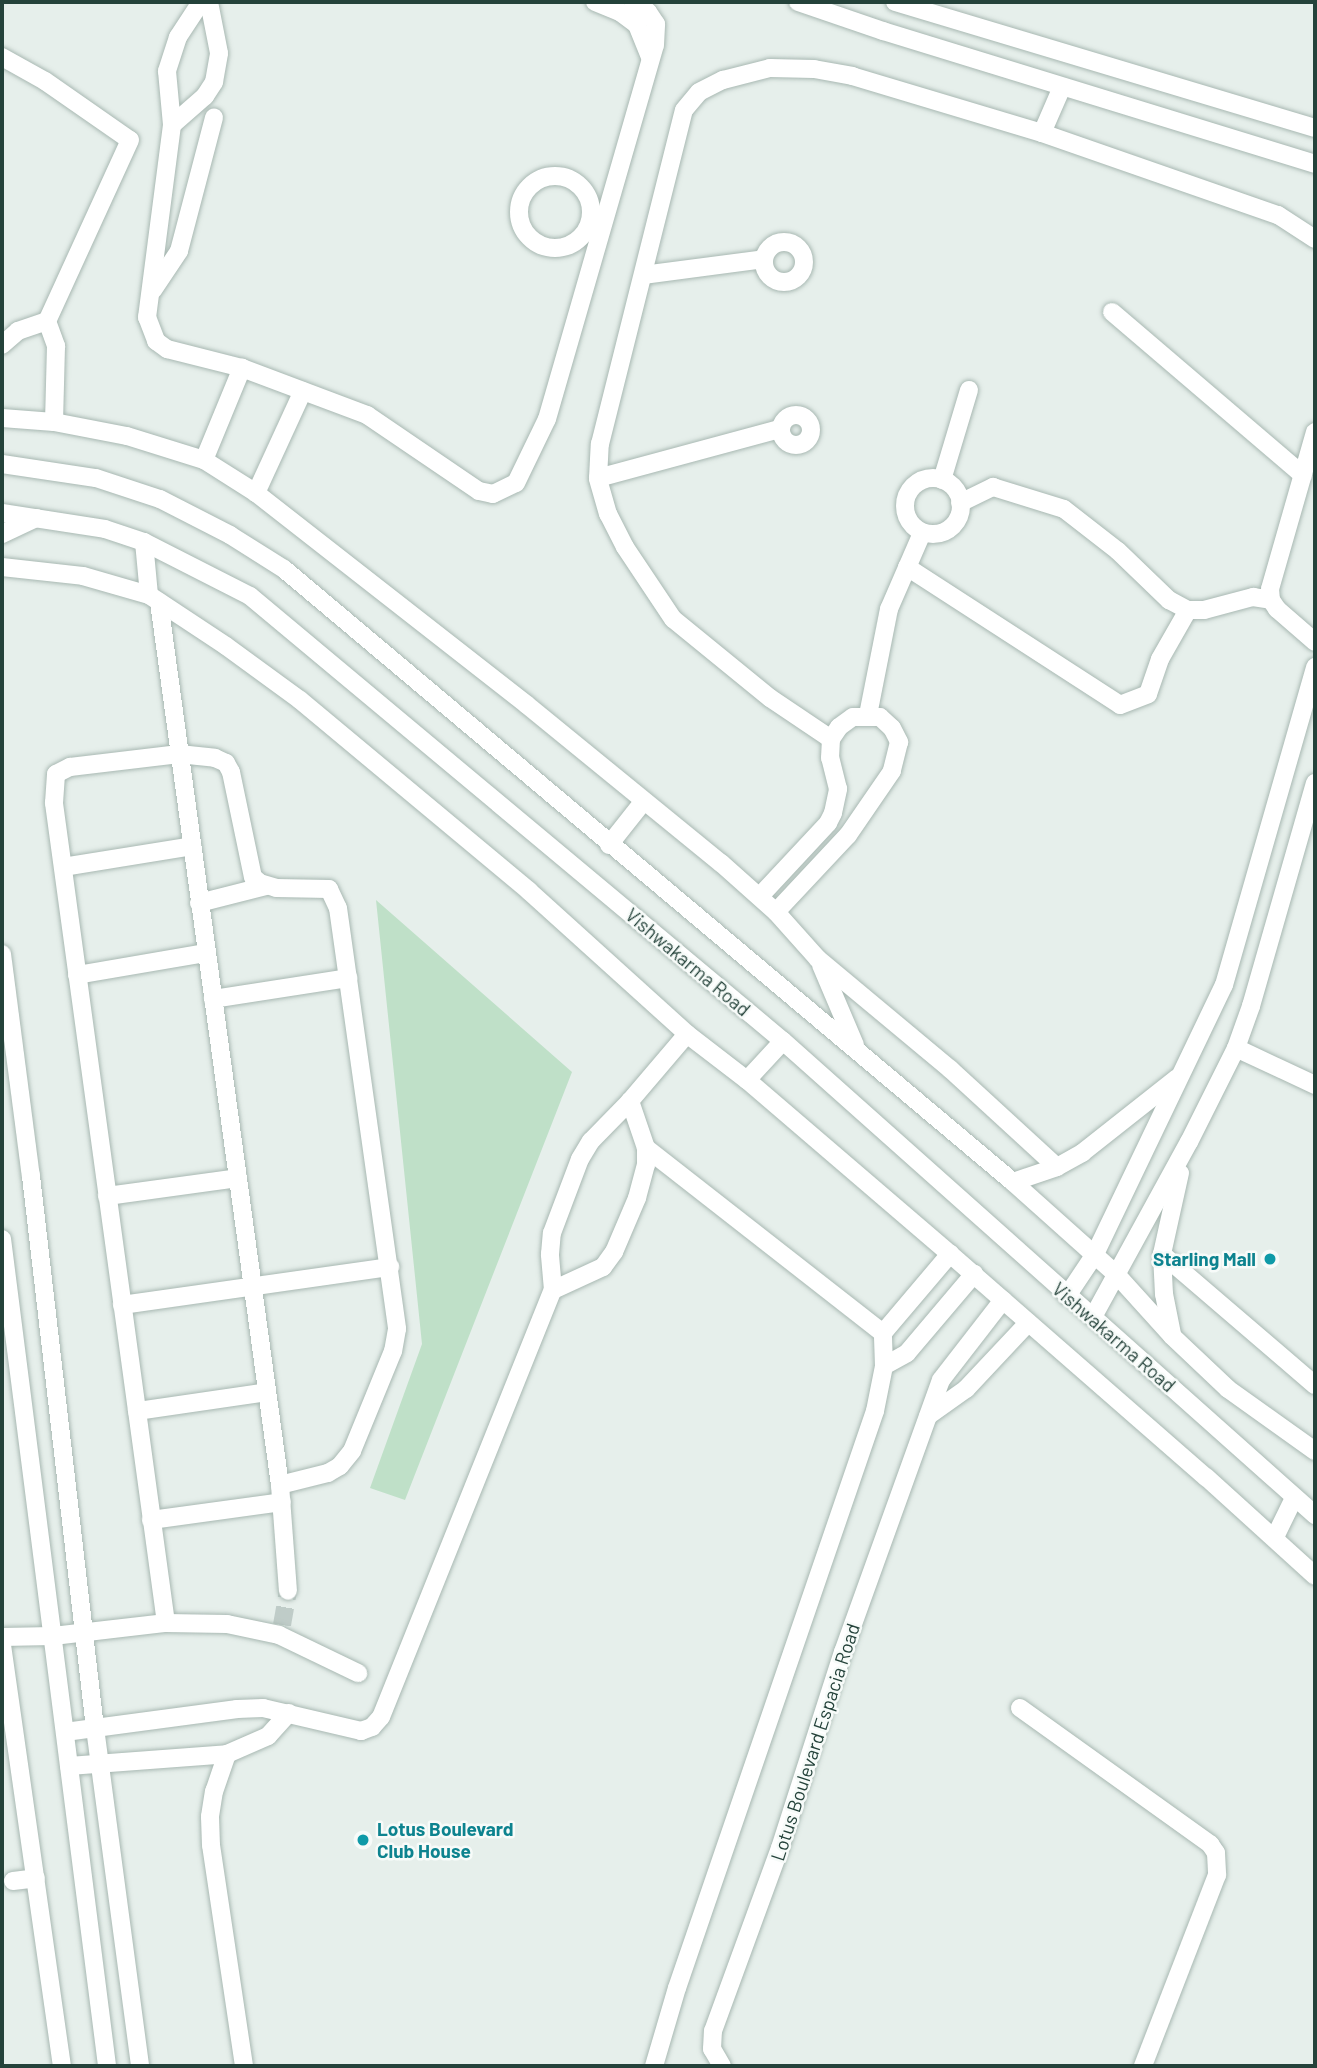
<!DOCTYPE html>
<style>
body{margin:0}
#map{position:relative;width:1317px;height:2068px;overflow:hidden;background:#e6efeb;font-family:Barlow,sans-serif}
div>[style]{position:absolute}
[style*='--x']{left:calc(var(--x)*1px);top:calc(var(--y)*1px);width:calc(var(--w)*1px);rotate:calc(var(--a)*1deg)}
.green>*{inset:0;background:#bfe0c8}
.minor-tunnel>*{height:18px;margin-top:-9px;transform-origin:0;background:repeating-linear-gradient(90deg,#bfccc8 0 18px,transparent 0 27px)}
.roads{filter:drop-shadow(0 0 2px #a8b8b2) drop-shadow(0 0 2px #a8b8b2)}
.minor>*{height:18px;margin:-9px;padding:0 9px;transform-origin:9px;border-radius:9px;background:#fff}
.minor>.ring{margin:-9px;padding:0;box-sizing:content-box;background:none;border:18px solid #fff;border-radius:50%}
.dots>*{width:19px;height:19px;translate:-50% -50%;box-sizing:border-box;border:4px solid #f7fbf9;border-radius:50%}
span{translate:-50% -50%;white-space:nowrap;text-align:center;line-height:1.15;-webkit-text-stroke:5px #f7fbf9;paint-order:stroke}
.street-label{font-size:19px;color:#24423a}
.culture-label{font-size:19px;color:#0d838f;font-weight:700}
.right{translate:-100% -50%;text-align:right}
.left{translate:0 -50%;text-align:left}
.frame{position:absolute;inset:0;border:4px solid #24423a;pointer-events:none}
</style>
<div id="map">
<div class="green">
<div style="clip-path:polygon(376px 900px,572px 1072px,405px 1500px,370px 1488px,422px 1344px)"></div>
</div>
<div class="minor-tunnel">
<div style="--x:282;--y:1625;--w:35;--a:-80"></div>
</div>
<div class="roads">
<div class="minor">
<div style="--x:201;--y:2;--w:42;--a:123.3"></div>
<div style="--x:178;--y:37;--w:36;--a:108"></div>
<div style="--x:167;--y:71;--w:54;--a:84.7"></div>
<div style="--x:172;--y:125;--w:194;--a:97.4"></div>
<div style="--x:147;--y:317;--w:26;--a:69"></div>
<div style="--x:156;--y:341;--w:14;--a:36"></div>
<div style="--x:167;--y:349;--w:77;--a:14.2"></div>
<div style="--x:242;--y:368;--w:134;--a:20.6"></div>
<div style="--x:367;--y:415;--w:135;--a:34.2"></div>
<div style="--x:479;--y:491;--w:14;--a:12"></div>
<div style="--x:493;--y:494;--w:25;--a:-26"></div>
<div style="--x:516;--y:483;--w:71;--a:-64.2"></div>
<div style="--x:547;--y:419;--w:389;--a:-73.9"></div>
<div style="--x:655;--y:45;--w:21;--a:-87"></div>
<div style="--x:656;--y:24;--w:14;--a:-124"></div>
<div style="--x:648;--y:12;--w:18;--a:-146"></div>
<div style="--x:595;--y:2;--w:27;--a:22"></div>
<div style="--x:620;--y:12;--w:21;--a:37"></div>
<div style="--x:637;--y:25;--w:35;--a:68"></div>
<div style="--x:798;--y:2;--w:90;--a:18.8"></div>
<div style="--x:883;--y:31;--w:452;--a:17.1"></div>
<div style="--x:895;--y:2;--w:438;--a:16.7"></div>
<div style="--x:2;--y:57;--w:49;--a:29.2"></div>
<div style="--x:45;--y:81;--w:103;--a:34.8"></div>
<div style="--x:130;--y:140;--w:199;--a:114.6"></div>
<div style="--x:47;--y:321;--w:31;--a:161"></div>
<div style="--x:18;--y:331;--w:21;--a:139"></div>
<div style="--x:172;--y:125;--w:44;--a:-41.3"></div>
<div style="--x:205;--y:96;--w:17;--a:-57"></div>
<div style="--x:214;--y:82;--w:29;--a:-80"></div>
<div style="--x:219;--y:53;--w:52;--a:-101.1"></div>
<div style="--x:1042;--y:133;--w:50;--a:-66.5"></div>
<div class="ring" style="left:519px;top:176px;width:54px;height:54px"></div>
<div class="ring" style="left:764px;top:242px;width:22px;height:22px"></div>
<div style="--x:643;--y:275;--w:122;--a:-7.5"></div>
<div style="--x:153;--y:290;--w:47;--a:-56.3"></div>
<div style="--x:179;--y:251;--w:138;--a:-75.3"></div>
<div style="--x:1112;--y:312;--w:251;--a:40.5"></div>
<div style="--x:47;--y:321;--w:27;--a:70"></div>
<div style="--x:56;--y:346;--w:76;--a:91.5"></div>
<div class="ring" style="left:781px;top:415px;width:12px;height:12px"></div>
<div style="--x:2;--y:418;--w:52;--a:4.4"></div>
<div style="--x:54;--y:422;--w:74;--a:10.9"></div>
<div style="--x:127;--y:436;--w:81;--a:17.3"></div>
<div style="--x:204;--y:460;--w:62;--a:32.4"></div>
<div style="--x:256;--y:493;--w:344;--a:38"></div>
<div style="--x:527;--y:705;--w:250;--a:39.2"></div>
<div style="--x:721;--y:863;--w:74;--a:41.7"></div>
<div style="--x:776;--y:912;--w:63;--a:48.2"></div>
<div style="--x:818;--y:959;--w:172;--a:39.8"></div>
<div style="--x:950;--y:1069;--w:145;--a:42.5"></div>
<div style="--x:1315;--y:432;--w:163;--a:106"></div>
<div style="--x:1270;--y:589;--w:11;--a:85"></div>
<div style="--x:1271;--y:600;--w:11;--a:56"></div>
<div style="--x:1277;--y:609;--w:50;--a:41"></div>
<div style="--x:204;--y:460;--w:100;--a:-67.6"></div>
<div style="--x:2;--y:464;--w:95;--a:8.5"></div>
<div style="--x:96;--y:478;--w:67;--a:18.2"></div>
<div style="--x:160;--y:499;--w:79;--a:27.2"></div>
<div style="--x:230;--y:535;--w:64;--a:32.2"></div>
<div style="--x:284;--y:569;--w:952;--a:40.06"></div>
<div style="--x:1013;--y:1182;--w:138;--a:41.8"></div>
<div style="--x:1116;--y:1274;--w:84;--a:47.9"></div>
<div style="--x:1172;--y:1336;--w:77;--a:43.4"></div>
<div style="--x:1228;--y:1389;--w:107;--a:35.5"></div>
<div style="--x:598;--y:478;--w:188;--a:-15.1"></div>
<div class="ring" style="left:905px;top:478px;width:38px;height:38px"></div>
<div style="--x:942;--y:480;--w:94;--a:-73.3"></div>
<div style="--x:256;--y:493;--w:112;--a:-65.3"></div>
<div style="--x:960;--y:503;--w:37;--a:-26"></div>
<div style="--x:993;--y:487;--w:74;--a:17.2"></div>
<div style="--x:1064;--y:509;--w:68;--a:37.9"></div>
<div style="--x:1118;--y:551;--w:71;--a:43.9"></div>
<div style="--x:1169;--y:600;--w:21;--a:28"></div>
<div style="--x:1188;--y:610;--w:16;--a:0"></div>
<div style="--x:1204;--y:610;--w:51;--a:-14.9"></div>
<div style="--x:1253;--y:597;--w:18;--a:9"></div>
<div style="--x:2;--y:513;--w:104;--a:8.8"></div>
<div style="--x:105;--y:529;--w:41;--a:18.4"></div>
<div style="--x:144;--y:542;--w:119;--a:27"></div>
<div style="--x:250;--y:596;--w:694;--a:39.86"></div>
<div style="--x:783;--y:1041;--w:713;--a:41.7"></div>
<div style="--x:2;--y:534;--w:38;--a:-25"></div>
<div style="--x:144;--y:542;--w:53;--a:84.6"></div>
<div style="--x:2;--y:567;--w:81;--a:6.3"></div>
<div style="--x:83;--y:576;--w:69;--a:16.1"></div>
<div style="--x:149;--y:595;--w:92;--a:33.5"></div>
<div style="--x:226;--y:646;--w:92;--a:36.1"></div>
<div style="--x:300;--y:700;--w:298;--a:39.8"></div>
<div style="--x:529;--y:891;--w:213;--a:42.1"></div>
<div style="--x:907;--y:567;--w:254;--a:32.9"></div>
<div style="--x:1120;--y:705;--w:30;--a:-21"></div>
<div style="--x:1148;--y:694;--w:37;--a:-71"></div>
<div style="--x:1160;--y:659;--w:56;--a:-60.3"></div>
<div style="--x:159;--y:602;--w:891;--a:82.2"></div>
<div style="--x:280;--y:1485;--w:106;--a:85.7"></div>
<div style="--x:868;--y:715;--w:108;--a:-78.8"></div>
<div style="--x:889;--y:609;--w:83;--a:-66.5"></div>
<div style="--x:831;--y:739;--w:73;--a:-146.1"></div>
<div style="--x:770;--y:698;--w:125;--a:-140.8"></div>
<div style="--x:673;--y:619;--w:87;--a:-123.7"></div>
<div style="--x:625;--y:547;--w:37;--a:-117"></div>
<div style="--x:608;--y:514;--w:37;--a:-106"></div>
<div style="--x:598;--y:478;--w:34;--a:-87"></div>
<div style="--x:600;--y:444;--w:344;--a:-75.9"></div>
<div style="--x:684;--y:110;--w:23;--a:-50"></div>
<div style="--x:699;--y:92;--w:27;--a:-27"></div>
<div style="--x:723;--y:80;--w:49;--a:-14.3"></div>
<div style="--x:770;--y:68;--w:44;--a:1.3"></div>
<div style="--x:814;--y:69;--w:39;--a:10"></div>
<div style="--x:852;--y:76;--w:198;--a:16.7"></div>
<div style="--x:1042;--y:133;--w:250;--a:19.2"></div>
<div style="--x:1278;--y:215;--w:44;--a:33"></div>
<div style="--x:609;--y:845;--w:55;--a:-51.7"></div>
<div style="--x:63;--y:867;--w:131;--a:-9.2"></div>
<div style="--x:760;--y:896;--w:100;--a:-47"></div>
<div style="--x:828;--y:823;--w:11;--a:-63"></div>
<div style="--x:833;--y:813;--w:25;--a:-78"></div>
<div style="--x:838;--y:789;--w:32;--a:-104"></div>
<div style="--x:830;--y:758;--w:19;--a:-87"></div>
<div style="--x:831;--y:739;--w:14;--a:-56"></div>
<div style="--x:839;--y:727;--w:17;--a:-36"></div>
<div style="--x:853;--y:717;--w:27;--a:0"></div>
<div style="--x:880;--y:717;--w:16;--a:43"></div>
<div style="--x:892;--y:728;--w:16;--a:63"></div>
<div style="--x:899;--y:742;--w:30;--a:104"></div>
<div style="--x:892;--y:771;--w:78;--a:124.5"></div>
<div style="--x:848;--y:835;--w:105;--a:133.1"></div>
<div style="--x:199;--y:903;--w:69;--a:-14.2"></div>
<div style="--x:2;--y:954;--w:224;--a:82.6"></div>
<div style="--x:31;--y:1176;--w:556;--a:83.39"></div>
<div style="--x:95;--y:1728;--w:341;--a:82.4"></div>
<div style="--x:821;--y:965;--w:87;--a:67"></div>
<div style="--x:77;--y:975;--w:131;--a:-9.7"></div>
<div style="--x:213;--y:999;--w:137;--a:-8.8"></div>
<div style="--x:1236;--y:1048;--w:87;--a:25.1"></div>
<div style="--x:747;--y:1080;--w:53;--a:-47.3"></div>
<div style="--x:646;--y:1148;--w:301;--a:38"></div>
<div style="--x:1013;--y:1182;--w:46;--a:-18.8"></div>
<div style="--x:1057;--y:1167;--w:29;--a:-29"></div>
<div style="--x:1082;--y:1153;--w:121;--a:-38.3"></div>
<div style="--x:107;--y:1196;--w:132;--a:-7.8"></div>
<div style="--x:2;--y:1239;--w:834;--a:82.76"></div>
<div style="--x:1162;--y:1254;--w:201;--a:40.6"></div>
<div style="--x:553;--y:1290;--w:55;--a:-24.7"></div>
<div style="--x:603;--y:1267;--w:19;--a:-54"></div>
<div style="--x:614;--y:1252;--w:59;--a:-66.9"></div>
<div style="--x:637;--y:1198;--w:34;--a:-75"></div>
<div style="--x:646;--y:1165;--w:17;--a:-90"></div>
<div style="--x:646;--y:1148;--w:50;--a:-108.8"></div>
<div style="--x:1067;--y:1296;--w:50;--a:-56.3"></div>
<div style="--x:1095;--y:1254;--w:298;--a:-64.4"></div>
<div style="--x:1224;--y:985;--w:331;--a:-74"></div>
<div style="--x:122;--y:1305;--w:271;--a:-8.1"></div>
<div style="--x:1093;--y:1317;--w:200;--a:-61.3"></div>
<div style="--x:1189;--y:1142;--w:105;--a:-63.4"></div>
<div style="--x:1236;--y:1048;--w:45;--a:-70.3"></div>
<div style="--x:1251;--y:1006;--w:232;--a:-74"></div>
<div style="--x:1172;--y:1334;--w:41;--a:-101.3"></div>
<div style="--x:1164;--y:1294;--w:40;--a:-92.9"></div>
<div style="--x:1162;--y:1254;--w:83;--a:-77.5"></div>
<div style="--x:884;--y:1366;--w:26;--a:-29"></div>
<div style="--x:907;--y:1353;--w:104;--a:-49.7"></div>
<div style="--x:137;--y:1411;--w:131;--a:-8.3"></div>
<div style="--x:928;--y:1416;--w:47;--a:-35.4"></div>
<div style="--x:966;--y:1389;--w:91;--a:-46.8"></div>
<div style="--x:151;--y:1520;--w:132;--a:-7.8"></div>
<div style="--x:1275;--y:1537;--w:43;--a:-64"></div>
<div style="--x:166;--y:1623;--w:828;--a:-97.78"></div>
<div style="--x:54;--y:803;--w:29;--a:-86"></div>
<div style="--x:56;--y:774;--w:16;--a:-27"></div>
<div style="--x:70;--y:767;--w:110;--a:-6.8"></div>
<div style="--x:179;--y:754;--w:36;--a:6"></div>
<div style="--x:215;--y:758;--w:12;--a:24"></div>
<div style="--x:226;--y:763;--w:10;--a:61"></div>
<div style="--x:231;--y:772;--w:107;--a:78.2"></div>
<div style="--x:253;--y:877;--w:9;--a:41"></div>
<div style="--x:260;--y:883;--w:17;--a:17"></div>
<div style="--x:276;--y:888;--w:53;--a:1.1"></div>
<div style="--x:329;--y:889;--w:21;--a:65"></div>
<div style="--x:338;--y:908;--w:425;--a:82"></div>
<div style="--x:397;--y:1329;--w:22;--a:100"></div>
<div style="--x:393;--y:1351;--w:108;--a:112.3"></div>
<div style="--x:352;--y:1451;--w:19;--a:129"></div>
<div style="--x:340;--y:1466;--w:14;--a:150"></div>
<div style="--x:328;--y:1473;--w:49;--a:166"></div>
<div style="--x:2;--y:1637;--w:51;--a:-1.1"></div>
<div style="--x:53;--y:1636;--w:114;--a:-6.6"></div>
<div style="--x:166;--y:1623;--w:61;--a:0.9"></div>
<div style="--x:227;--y:1624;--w:53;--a:11.9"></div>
<div style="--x:279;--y:1635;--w:88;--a:25.7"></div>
<div style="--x:2;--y:1645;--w:425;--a:81.9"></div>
<div style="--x:1020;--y:1708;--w:234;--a:35.6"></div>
<div style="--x:1210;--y:1844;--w:11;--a:56"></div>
<div style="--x:1216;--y:1853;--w:22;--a:87"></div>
<div style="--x:1217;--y:1875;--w:205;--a:111.2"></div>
<div style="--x:65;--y:1732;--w:174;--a:-7.6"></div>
<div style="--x:237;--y:1709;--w:26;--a:-2"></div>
<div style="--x:263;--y:1708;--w:101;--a:13.2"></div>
<div style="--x:361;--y:1731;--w:12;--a:-20"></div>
<div style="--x:372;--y:1727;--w:13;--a:-48"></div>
<div style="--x:381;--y:1717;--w:460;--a:-68.1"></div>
<div style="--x:553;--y:1290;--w:36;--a:-95"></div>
<div style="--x:550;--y:1254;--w:21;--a:-85"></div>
<div style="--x:552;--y:1233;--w:79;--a:-69.3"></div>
<div style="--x:580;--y:1159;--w:21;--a:-59"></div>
<div style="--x:591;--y:1141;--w:56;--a:-45.7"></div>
<div style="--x:630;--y:1101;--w:88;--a:-49.6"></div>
<div style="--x:687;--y:1034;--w:76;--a:37.5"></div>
<div style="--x:747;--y:1080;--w:267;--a:40.6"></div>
<div style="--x:950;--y:1254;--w:340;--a:41.1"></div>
<div style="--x:1206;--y:1477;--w:147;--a:42.2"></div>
<div style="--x:227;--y:1754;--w:39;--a:109"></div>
<div style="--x:214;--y:1791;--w:26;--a:99"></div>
<div style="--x:210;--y:1817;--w:28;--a:88"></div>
<div style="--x:211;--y:1845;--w:223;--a:81.5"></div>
<div style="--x:69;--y:1766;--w:158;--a:-4.3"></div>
<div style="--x:227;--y:1754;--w:45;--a:-23.7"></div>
<div style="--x:268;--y:1736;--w:31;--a:-48"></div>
<div style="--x:13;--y:1881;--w:23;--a:-7"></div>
<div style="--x:654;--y:2066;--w:81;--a:-73.6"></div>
<div style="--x:677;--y:1988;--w:610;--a:-71.06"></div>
<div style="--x:875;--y:1411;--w:46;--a:-78.7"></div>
<div style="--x:884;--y:1366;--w:33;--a:-92"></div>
<div style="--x:883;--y:1333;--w:104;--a:-49.7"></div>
<div style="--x:722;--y:2066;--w:20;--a:-120"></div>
<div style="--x:712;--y:2049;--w:18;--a:-87"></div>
<div style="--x:713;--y:2031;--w:195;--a:-69.9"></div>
<div style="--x:780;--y:1848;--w:206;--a:-72.2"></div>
<div style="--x:843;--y:1652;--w:289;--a:-70.2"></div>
<div style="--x:941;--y:1380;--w:101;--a:-52.2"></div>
</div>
</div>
<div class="dots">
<div style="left:1270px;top:1259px;background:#0f9aa8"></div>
<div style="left:363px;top:1840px;background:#0f9aa8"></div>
</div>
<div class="street-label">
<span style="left:688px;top:962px;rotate:40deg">Vishwakarma Road</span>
<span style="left:1114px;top:1337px;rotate:41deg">Vishwakarma Road</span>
<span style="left:815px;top:1742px;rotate:-72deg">Lotus Boulevard Espacia Road</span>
</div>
<div class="culture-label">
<span class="right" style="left:1256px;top:1259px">Starling Mall</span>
<span class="left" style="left:377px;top:1840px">Lotus Boulevard<br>Club House</span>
</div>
<div class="frame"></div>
</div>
